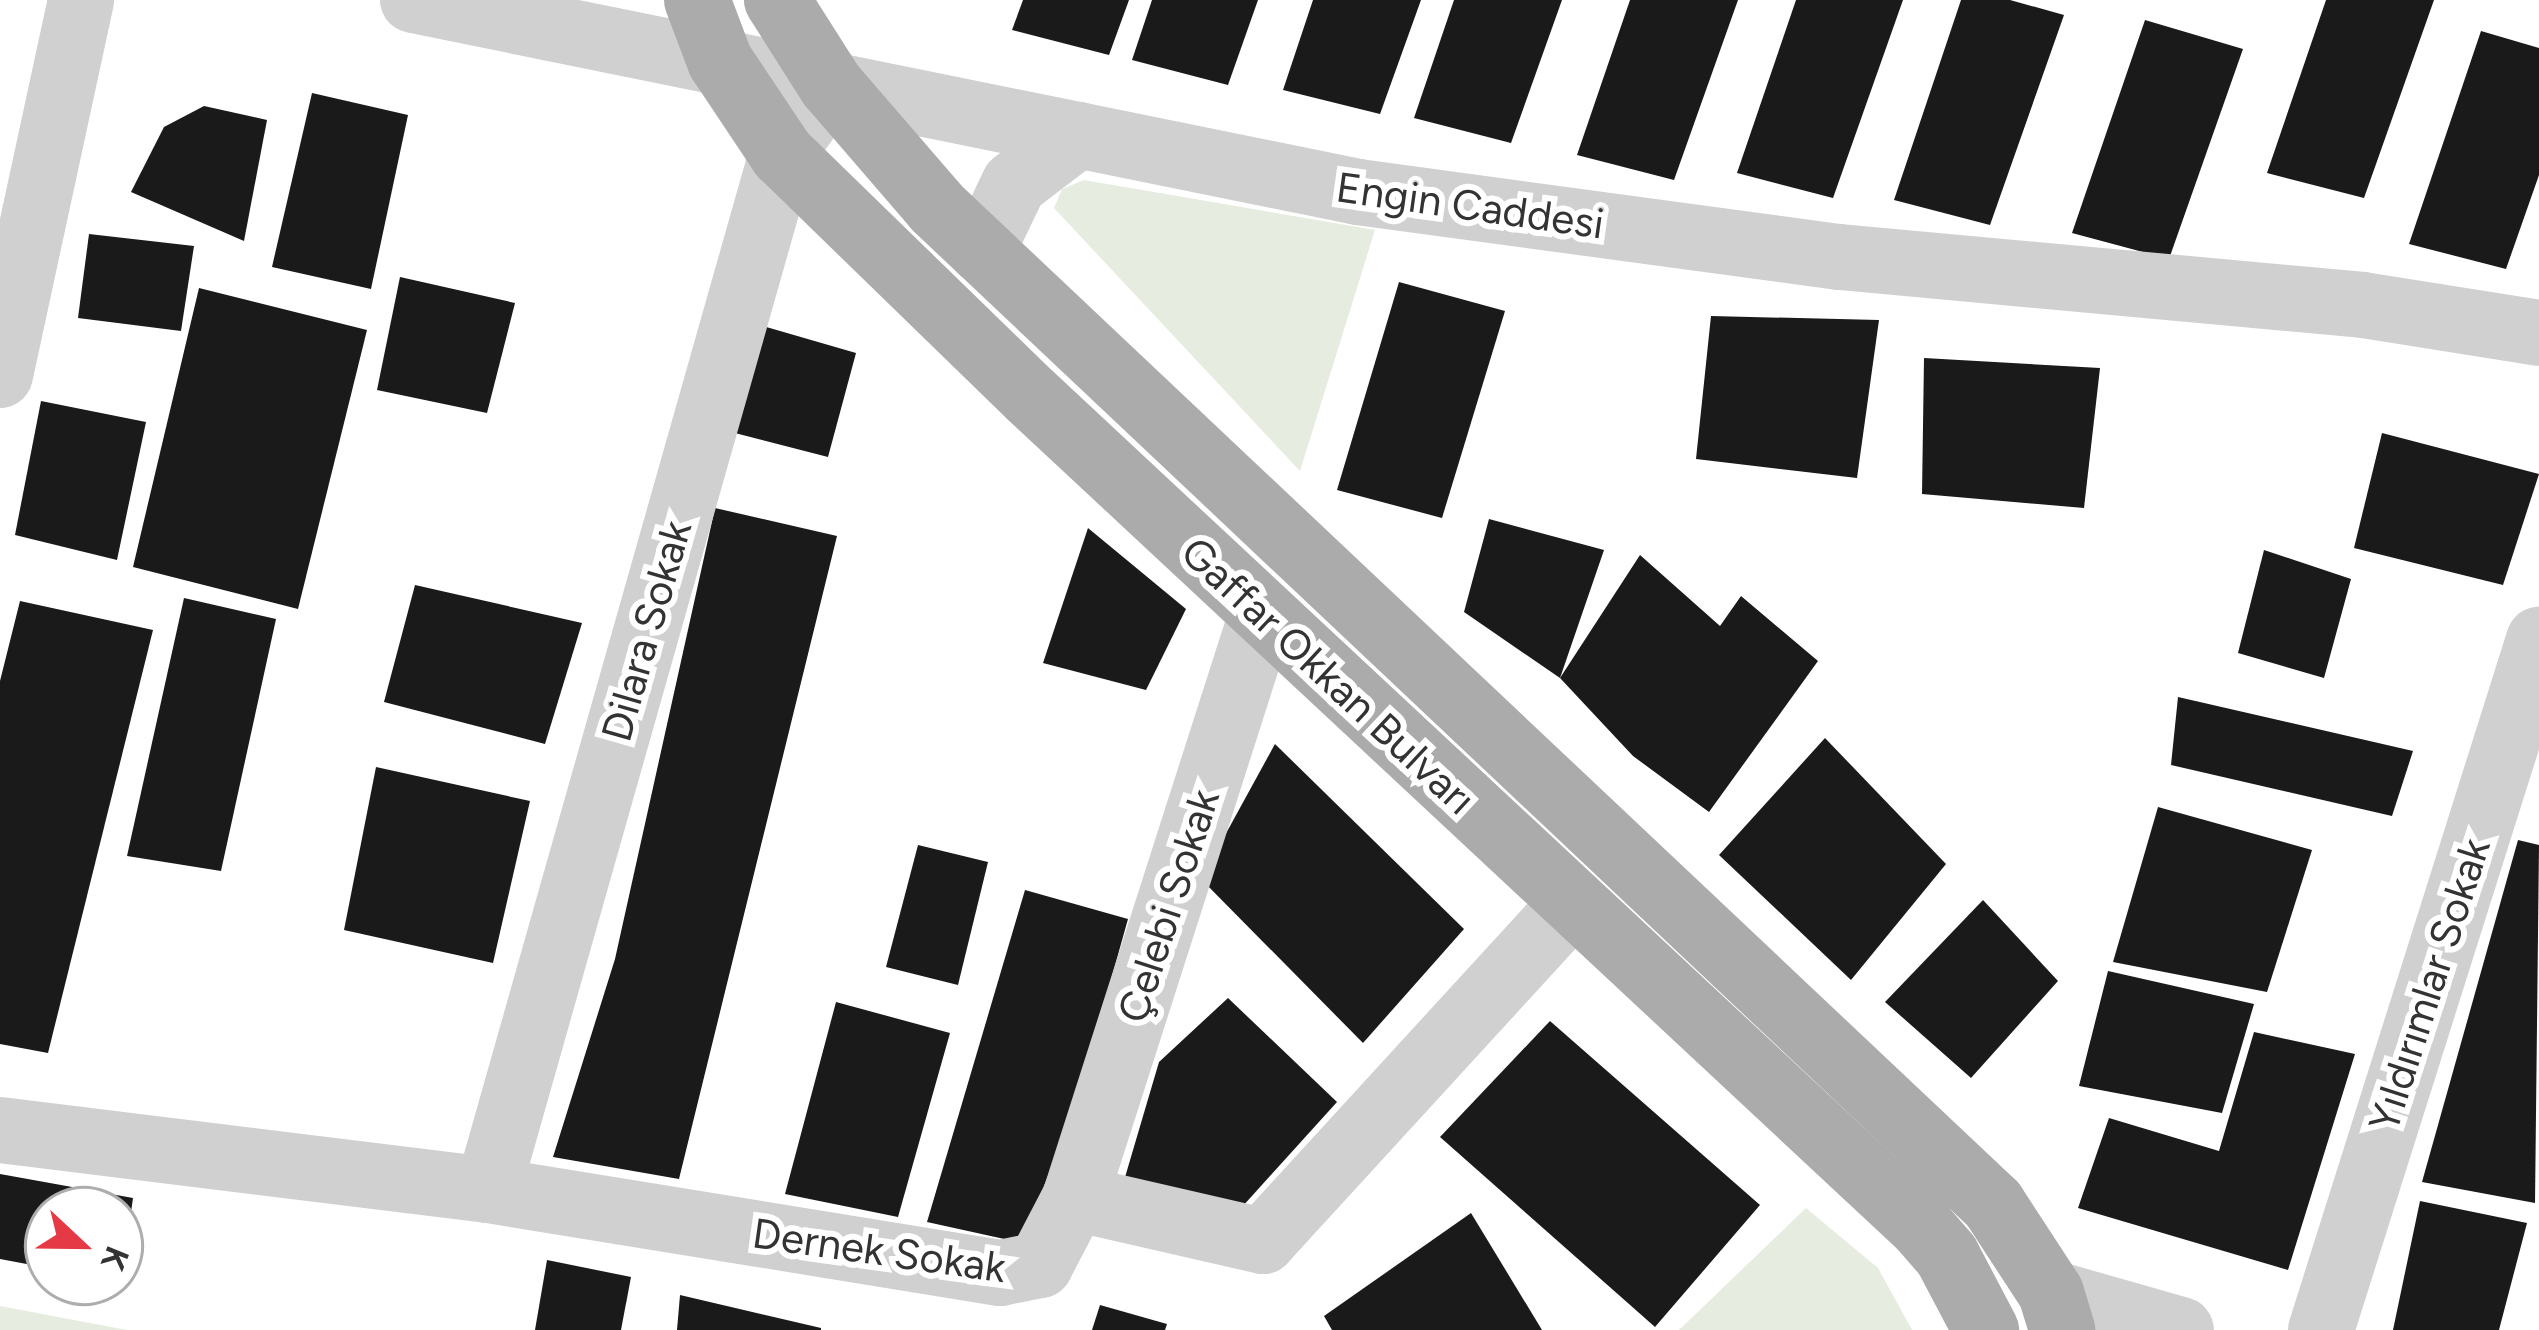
<!DOCTYPE html>
<meta charset="utf-8">
<style>
body{margin:0}
#map{position:relative;width:2539px;height:1330px;overflow:hidden;background:#fff;font-family:Figtree,sans-serif}
div>[style]{position:absolute}
[style*='--x']{left:calc(var(--x)*1px);top:calc(var(--y)*1px);width:calc(var(--w)*1px);rotate:calc(var(--a)*1deg)}
.green>*{inset:0;background:#e6ecdf}
.building>*{inset:0;background:#1a1a1a}
.minor>*{height:66px;margin:-33px;padding:0 33px;transform-origin:33px;border-radius:33px;background:#d0d0d0}
.major>*{height:66px;margin:-33px;padding:0 33px;transform-origin:33px;border-radius:33px;background:#ababab}
span{translate:-50% -50%;white-space:nowrap;text-align:center;line-height:1.15;-webkit-text-stroke:12px #fff;paint-order:stroke}
.street-label{font-size:42px;color:#333}
.north{position:absolute;left:24px;top:1186px;width:120px;height:120px;box-sizing:border-box;background:#fff;border:3px solid #adadad;border-radius:50%;rotate:112deg;font-size:33px;font-weight:700;line-height:48px;text-align:center;color:#333}
.north::after{content:'';display:block;margin:auto;width:42px;height:54px;background:#e63946;clip-path:polygon(50% 0,100% 100%,50% 72%,0 100%)}
</style>
<div id="map">
<div class="green">
<div style="clip-path:polygon(1084px 180px,1375px 230px,1300px 471px,1054px 208px,1062px 189px)"></div>
<div style="clip-path:polygon(1806px 1208px,1878px 1268px,1912px 1330px,1679px 1330px)"></div>
<div style="clip-path:polygon(0 1306px,127px 1330px,0 1330px)"></div>
</div>
<div class="building">
<div style="clip-path:polygon(1023px 0,1129px 0,1109px 55px,1012px 30px)"></div>
<div style="clip-path:polygon(1152px 0,1258px 0,1228px 85px,1132px 60px)"></div>
<div style="clip-path:polygon(1313px 0,1421px 0,1380px 114px,1283px 90px)"></div>
<div style="clip-path:polygon(1454px 0,1562px 0,1511px 143px,1414px 118px)"></div>
<div style="clip-path:polygon(1630px 0,1738px 0,1674px 180px,1577px 155px)"></div>
<div style="clip-path:polygon(1796px 0,1903px 0,1833px 198px,1737px 173px)"></div>
<div style="clip-path:polygon(1961px 0,2010px 0,2064px 15px,1990px 225px,1894px 200px)"></div>
<div style="clip-path:polygon(2326px 0,2434px 0,2364px 198px,2267px 173px)"></div>
<div style="clip-path:polygon(2145px 20px,2243px 49px,2169px 259px,2072px 233px)"></div>
<div style="clip-path:polygon(2481px 31px,2539px 48px,2539px 175px,2506px 269px,2409px 244px)"></div>
<div style="clip-path:polygon(312px 93px,408px 115px,371px 289px,272px 267px)"></div>
<div style="clip-path:polygon(204px 106px,267px 120px,244px 241px,131px 192px,164px 127px)"></div>
<div style="clip-path:polygon(89px 234px,194px 246px,181px 331px,78px 318px)"></div>
<div style="clip-path:polygon(400px 277px,515px 303px,487px 413px,377px 390px)"></div>
<div style="clip-path:polygon(1399px 282px,1505px 311px,1442px 518px,1337px 490px)"></div>
<div style="clip-path:polygon(199px 288px,367px 330px,298px 609px,133px 567px)"></div>
<div style="clip-path:polygon(1711px 316px,1879px 320px,1857px 478px,1696px 459px)"></div>
<div style="clip-path:polygon(759px 325px,856px 353px,828px 457px,731px 432px)"></div>
<div style="clip-path:polygon(1924px 358px,2100px 368px,2084px 508px,1922px 494px)"></div>
<div style="clip-path:polygon(41px 401px,146px 422px,117px 560px,15px 535px)"></div>
<div style="clip-path:polygon(2382px 433px,2539px 474px,2503px 585px,2354px 548px)"></div>
<div style="clip-path:polygon(715px 508px,837px 536px,679px 1179px,553px 1157px,615px 959px)"></div>
<div style="clip-path:polygon(1489px 519px,1604px 550px,1560px 678px,1464px 612px)"></div>
<div style="clip-path:polygon(1088px 528px,1186px 609px,1146px 690px,1043px 663px)"></div>
<div style="clip-path:polygon(2264px 550px,2351px 579px,2324px 678px,2238px 653px)"></div>
<div style="clip-path:polygon(1640px 555px,1720px 626px,1741px 596px,1818px 661px,1709px 812px,1633px 756px,1560px 678px)"></div>
<div style="clip-path:polygon(415px 585px,582px 623px,545px 744px,384px 702px)"></div>
<div style="clip-path:polygon(184px 598px,276px 619px,221px 871px,127px 856px)"></div>
<div style="clip-path:polygon(20px 601px,153px 630px,48px 1053px,0 1044px,0 681px)"></div>
<div style="clip-path:polygon(2178px 697px,2413px 751px,2392px 816px,2171px 765px)"></div>
<div style="clip-path:polygon(1825px 738px,1946px 864px,1851px 980px,1719px 855px)"></div>
<div style="clip-path:polygon(1275px 744px,1464px 929px,1363px 1043px,1201px 879px)"></div>
<div style="clip-path:polygon(376px 767px,530px 801px,493px 963px,344px 930px)"></div>
<div style="clip-path:polygon(2158px 807px,2312px 850px,2267px 992px,2113px 962px)"></div>
<div style="clip-path:polygon(2518px 840px,2539px 845px,2535px 1203px,2422px 1182px)"></div>
<div style="clip-path:polygon(918px 845px,988px 862px,958px 985px,886px 967px)"></div>
<div style="clip-path:polygon(1025px 890px,1128px 919px,1077px 1101px,1022px 1243px,927px 1222px)"></div>
<div style="clip-path:polygon(1983px 900px,2058px 981px,1971px 1078px,1885px 1002px)"></div>
<div style="clip-path:polygon(2108px 971px,2254px 1004px,2222px 1113px,2079px 1086px)"></div>
<div style="clip-path:polygon(1228px 998px,1337px 1102px,1242px 1207px,1123px 1184px,1159px 1062px)"></div>
<div style="clip-path:polygon(836px 1002px,950px 1033px,898px 1217px,785px 1194px)"></div>
<div style="clip-path:polygon(1550px 1021px,1760px 1205px,1655px 1327px,1440px 1137px)"></div>
<div style="clip-path:polygon(2254px 1032px,2355px 1054px,2288px 1270px,2078px 1208px,2109px 1118px,2219px 1151px)"></div>
<div style="clip-path:polygon(0 1174px,133px 1198px,123px 1270px,120px 1210px,48px 1210px,48px 1268px,0 1259px)"></div>
<div style="clip-path:polygon(2420px 1201px,2527px 1223px,2499px 1330px,2393px 1330px)"></div>
<div style="clip-path:polygon(1471px 1213px,1542px 1330px,1332px 1330px,1324px 1316px)"></div>
<div style="clip-path:polygon(547px 1260px,631px 1277px,621px 1330px,535px 1330px)"></div>
<div style="clip-path:polygon(680px 1295px,821px 1328px,821px 1330px,677px 1330px)"></div>
<div style="clip-path:polygon(1100px 1305px,1167px 1324px,1165px 1330px,1092px 1330px)"></div>
</div>
<div class="minor">
<div style="--x:413;--y:0;--w:964;--a:11.48"></div>
<div style="--x:1358;--y:192;--w:486;--a:7.7"></div>
<div style="--x:1840;--y:257;--w:525;--a:5.24"></div>
<div style="--x:2363;--y:305;--w:178;--a:9"></div>
<div style="--x:982;--y:251;--w:74;--a:-64.5"></div>
<div style="--x:1014;--y:184;--w:81;--a:-37.4"></div>
<div style="--x:0;--y:375;--w:384;--a:-77.8"></div>
<div style="--x:0;--y:1130;--w:492;--a:7"></div>
<div style="--x:488;--y:1190;--w:519;--a:9.21"></div>
<div style="--x:1000;--y:1273;--w:41;--a:-11.3"></div>
<div style="--x:1040;--y:1265;--w:76;--a:-62.4"></div>
<div style="--x:1075;--y:1198;--w:193;--a:12.9"></div>
<div style="--x:1263;--y:1241;--w:456;--a:-47.5"></div>
<div style="--x:488;--y:1190;--w:1077;--a:-74.16"></div>
<div style="--x:782;--y:154;--w:54;--a:-54.8"></div>
<div style="--x:1075;--y:1198;--w:613;--a:-72.24"></div>
<div style="--x:2051;--y:1293;--w:135;--a:15.9"></div>
<div style="--x:2321;--y:1330;--w:724;--a:-72.47"></div>
</div>
<div class="major">
<div style="--x:697;--y:0;--w:65;--a:69.3"></div>
<div style="--x:720;--y:61;--w:112;--a:56.3"></div>
<div style="--x:782;--y:154;--w:347;--a:44.2"></div>
<div style="--x:1031;--y:396;--w:1218;--a:43"></div>
<div style="--x:1922;--y:1227;--w:38;--a:49"></div>
<div style="--x:1947;--y:1256;--w:84;--a:62.2"></div>
<div style="--x:777;--y:0;--w:101;--a:57.6"></div>
<div style="--x:831;--y:85;--w:162;--a:49.2"></div>
<div style="--x:937;--y:208;--w:1452;--a:43.33"></div>
<div style="--x:1993;--y:1204;--w:106;--a:56.9"></div>
<div style="--x:2051;--y:1293;--w:39;--a:73"></div>
</div>
<div class="street-label">
<span style="left:1470px;top:206px;rotate:8deg">Engin Caddesi</span>
<span style="left:647px;top:631px;rotate:-74deg">Dilara Sokak</span>
<span style="left:1328px;top:676px;rotate:43deg">Gaffar Okkan Bulvarı</span>
<span style="left:1169px;top:906px;rotate:-72deg">Çelebi Sokak</span>
<span style="left:2430px;top:985px;rotate:-72deg">Yıldırımlar Sokak</span>
<span style="left:879px;top:1251px;rotate:8deg">Dernek Sokak</span>
</div>
<div class="north">K</div>
</div>
